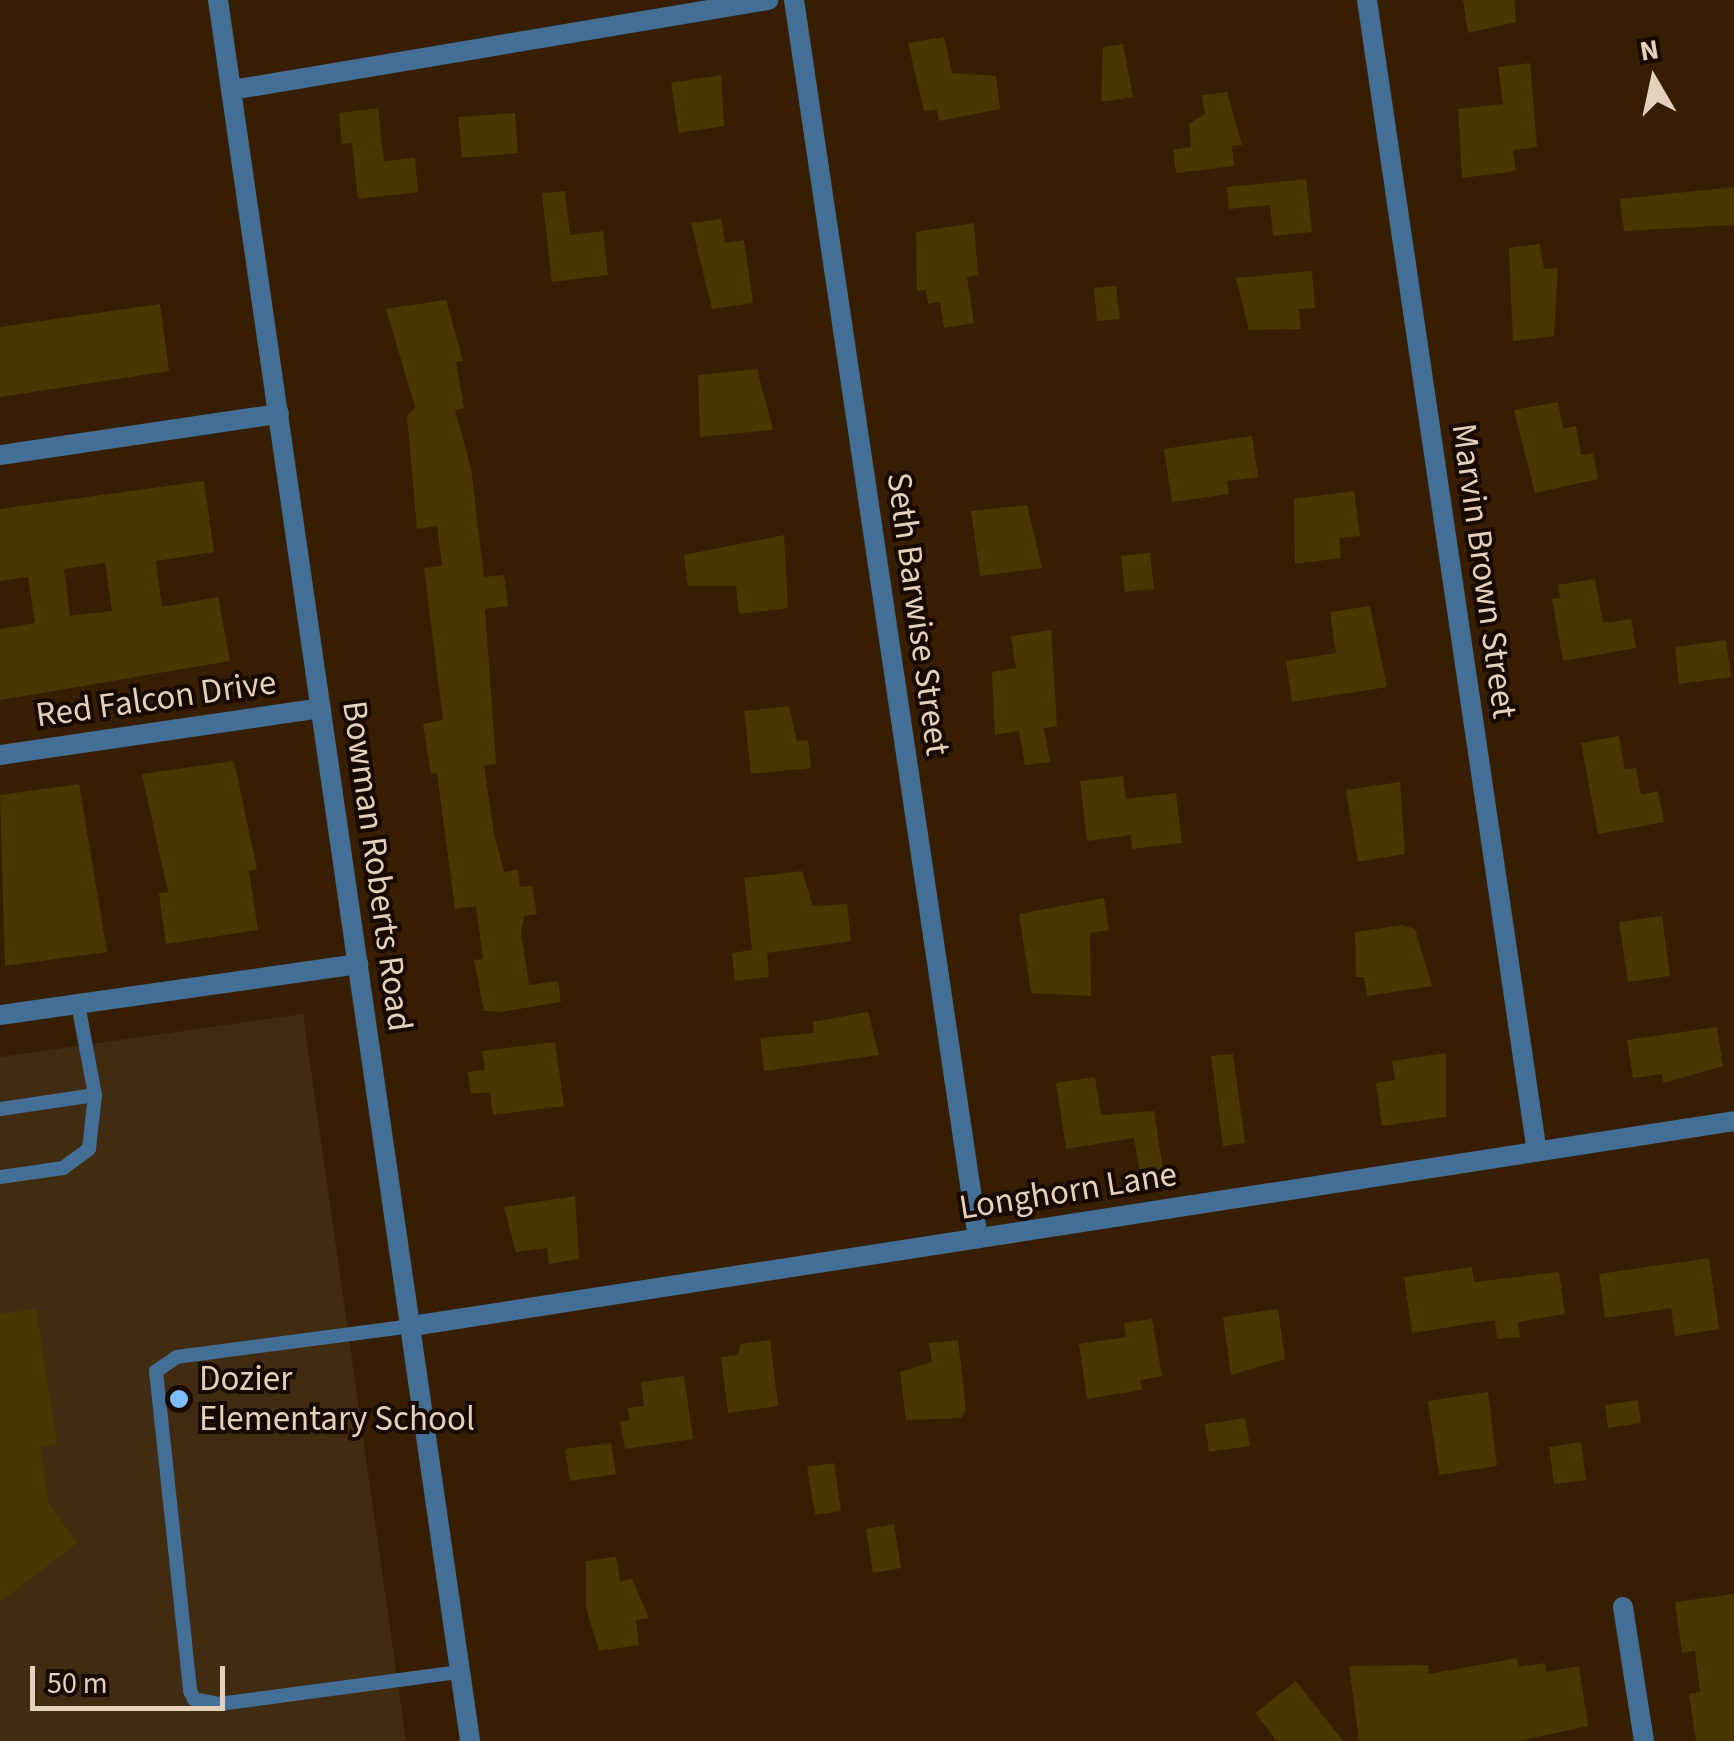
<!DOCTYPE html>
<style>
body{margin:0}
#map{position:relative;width:1734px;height:1741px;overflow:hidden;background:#371e00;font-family:"Source Sans 3",sans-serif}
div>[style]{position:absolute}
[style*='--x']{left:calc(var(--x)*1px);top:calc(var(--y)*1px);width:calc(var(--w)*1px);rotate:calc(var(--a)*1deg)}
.built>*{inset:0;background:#412c12}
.building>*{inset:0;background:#493700}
.service>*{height:14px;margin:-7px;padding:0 7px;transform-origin:7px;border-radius:7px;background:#436e96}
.minor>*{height:20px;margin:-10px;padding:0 10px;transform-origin:10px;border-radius:10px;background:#436e96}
.tertiary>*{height:20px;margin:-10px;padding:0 10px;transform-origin:10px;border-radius:10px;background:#436e96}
.dots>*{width:28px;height:28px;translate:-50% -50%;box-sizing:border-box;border:5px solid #180a00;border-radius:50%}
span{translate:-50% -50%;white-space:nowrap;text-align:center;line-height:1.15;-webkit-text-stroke:8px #180a00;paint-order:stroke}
.street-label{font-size:35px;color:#e4d0bb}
.poi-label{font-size:35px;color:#e4d0bb}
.left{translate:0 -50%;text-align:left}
.north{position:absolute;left:1604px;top:30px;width:100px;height:100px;-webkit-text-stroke:8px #180a00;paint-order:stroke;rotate:351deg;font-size:28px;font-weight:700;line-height:40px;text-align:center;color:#e4d0bb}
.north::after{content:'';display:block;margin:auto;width:35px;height:45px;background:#e4d0bb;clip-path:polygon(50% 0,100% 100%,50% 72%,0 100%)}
.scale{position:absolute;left:30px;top:1666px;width:195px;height:45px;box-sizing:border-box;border:5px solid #e4d0bb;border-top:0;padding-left:12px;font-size:30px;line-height:35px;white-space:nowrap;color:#e4d0bb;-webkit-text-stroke:8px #180a00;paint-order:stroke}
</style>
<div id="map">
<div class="built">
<div style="clip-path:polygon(303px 1014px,406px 1741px,0 1741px,0 1057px)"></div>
</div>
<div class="building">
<div style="clip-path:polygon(1463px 0,1514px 0,1516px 22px,1468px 33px)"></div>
<div style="clip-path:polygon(944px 37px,952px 73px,996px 76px,1000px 109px,939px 121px,937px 109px,924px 111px,908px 43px)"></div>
<div style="clip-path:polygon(1123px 44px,1133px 97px,1101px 102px,1103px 47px)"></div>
<div style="clip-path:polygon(1530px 63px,1537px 147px,1513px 150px,1516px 171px,1462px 178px,1458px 109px,1503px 104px,1498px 67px)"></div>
<div style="clip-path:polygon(721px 75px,724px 126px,679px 133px,671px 83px)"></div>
<div style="clip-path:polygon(1227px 92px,1242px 145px,1232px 146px,1234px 166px,1176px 173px,1173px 150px,1191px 147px,1189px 124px,1205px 114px,1202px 95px)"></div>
<div style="clip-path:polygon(378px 108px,384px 161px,415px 158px,418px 192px,358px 199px,352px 143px,342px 144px,339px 113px)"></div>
<div style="clip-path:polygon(515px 113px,518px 153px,462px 158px,458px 117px)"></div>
<div style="clip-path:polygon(1306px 179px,1312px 232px,1273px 236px,1270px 205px,1229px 209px,1227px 187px)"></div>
<div style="clip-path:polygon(1734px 187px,1734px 225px,1624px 231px,1620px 199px)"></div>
<div style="clip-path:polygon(565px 191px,570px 235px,603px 231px,608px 275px,552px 282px,542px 193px)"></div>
<div style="clip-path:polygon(721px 219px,725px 243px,744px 240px,753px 303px,712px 309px,691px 223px)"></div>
<div style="clip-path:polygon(974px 223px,978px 275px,967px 277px,974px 323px,944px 328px,940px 302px,928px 304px,926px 290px,917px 291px,916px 232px)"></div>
<div style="clip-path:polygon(1540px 244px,1544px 269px,1558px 268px,1554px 336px,1513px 341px,1509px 248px)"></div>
<div style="clip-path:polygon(1312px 271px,1315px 308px,1299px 309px,1301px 329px,1249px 330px,1236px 278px)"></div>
<div style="clip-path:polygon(1116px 286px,1120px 319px,1097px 321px,1094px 288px)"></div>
<div style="clip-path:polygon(446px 300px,463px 361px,456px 362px,464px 408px,455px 410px,471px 468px,484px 577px,504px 575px,508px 606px,485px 609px,496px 764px,484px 765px,494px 834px,504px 872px,518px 870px,520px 887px,532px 886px,537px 914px,524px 916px,521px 932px,529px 985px,558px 981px,561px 1002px,501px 1012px,484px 1011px,474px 960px,483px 959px,476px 906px,455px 909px,437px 773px,431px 774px,423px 724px,443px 720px,424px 568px,442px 566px,437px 526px,417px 529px,407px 416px,415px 407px,386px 309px)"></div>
<div style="clip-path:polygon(160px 304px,169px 371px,0 397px,0 327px)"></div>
<div style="clip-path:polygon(757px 369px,773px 430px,700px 437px,698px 375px)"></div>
<div style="clip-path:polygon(1558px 402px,1563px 429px,1576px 426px,1581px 455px,1593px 453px,1598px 479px,1535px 493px,1514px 410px)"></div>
<div style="clip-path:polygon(1252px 436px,1258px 477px,1227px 481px,1229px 494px,1172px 502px,1164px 449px)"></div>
<div style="clip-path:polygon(evenodd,204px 481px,214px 552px,156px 561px,162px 607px,218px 597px,230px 661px,0 700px,0 629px,35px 623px,28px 577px,0 581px,0 509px,204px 481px,105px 563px,112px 611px,70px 616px,64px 569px,105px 563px)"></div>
<div style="clip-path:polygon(1354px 491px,1360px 536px,1339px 538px,1341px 558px,1295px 564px,1294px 499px)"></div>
<div style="clip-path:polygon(1027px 505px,1042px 568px,980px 576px,971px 511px)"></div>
<div style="clip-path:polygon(784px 535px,788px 608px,739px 614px,736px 586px,688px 586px,684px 555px)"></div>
<div style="clip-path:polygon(1150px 553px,1154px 589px,1125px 592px,1121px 556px)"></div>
<div style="clip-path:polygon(1595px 579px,1603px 623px,1631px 619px,1636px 648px,1563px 661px,1552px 599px,1560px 598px,1558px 585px)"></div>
<div style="clip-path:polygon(1370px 606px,1387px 687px,1292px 702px,1286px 661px,1336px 653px,1330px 612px)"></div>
<div style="clip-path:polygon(1051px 630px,1057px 726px,1044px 728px,1050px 762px,1025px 765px,1019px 731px,995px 735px,992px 672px,1016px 668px,1011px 636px)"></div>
<div style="clip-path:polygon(1726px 640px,1731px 677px,1679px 684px,1675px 647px)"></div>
<div style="clip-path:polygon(789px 706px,797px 741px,808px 740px,811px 768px,751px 774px,744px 711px)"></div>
<div style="clip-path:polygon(1619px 736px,1625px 770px,1636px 768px,1641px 795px,1658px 791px,1664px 822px,1598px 834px,1581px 743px)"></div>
<div style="clip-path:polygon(234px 761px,257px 869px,249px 871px,258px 930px,166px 944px,159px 893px,168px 892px,142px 774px)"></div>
<div style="clip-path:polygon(1123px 776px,1126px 799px,1176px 793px,1182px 843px,1132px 849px,1131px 835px,1087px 841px,1080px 781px)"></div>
<div style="clip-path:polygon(1400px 782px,1405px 854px,1358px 862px,1346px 790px)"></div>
<div style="clip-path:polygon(79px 784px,107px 952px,5px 966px,0 795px)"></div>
<div style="clip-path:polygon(802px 871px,813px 906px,847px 904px,851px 941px,767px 953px,769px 977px,735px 981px,732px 953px,752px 950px,744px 878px)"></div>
<div style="clip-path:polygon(1104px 898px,1109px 930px,1090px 933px,1091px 996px,1031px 993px,1019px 914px)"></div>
<div style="clip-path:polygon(1662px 916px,1670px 976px,1628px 982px,1619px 922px)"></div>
<div style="clip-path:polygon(1403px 925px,1415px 929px,1432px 986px,1367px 996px,1364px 977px,1356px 977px,1355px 932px)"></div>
<div style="clip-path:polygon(868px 1012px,879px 1055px,764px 1071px,760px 1038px,814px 1033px,813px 1022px)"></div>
<div style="clip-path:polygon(1717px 1027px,1723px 1066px,1663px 1083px,1662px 1074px,1633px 1078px,1627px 1040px)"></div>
<div style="clip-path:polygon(555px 1042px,564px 1106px,493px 1115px,490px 1092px,471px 1094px,468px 1072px,485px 1070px,482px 1051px)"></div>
<div style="clip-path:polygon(1446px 1053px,1446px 1117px,1382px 1126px,1376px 1083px,1395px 1080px,1392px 1061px)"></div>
<div style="clip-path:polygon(1233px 1054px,1245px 1143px,1223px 1146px,1211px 1056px)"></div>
<div style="clip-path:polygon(1095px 1077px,1101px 1115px,1154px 1111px,1165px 1183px,1142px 1186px,1134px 1138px,1066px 1149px,1056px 1083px)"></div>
<div style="clip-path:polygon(575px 1196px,579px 1259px,549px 1264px,547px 1248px,516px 1252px,504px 1207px)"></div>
<div style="clip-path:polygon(1709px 1258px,1719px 1329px,1675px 1336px,1671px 1308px,1605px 1318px,1599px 1274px)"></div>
<div style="clip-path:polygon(1472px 1267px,1474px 1282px,1559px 1272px,1565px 1314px,1518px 1322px,1520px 1337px,1497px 1339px,1495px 1320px,1412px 1333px,1404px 1277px)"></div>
<div style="clip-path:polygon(36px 1309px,57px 1444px,40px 1447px,49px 1503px,77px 1543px,0 1602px,0 1314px)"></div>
<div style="clip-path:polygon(1278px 1309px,1285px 1359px,1231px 1375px,1223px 1317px)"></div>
<div style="clip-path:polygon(1152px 1319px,1162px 1376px,1140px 1380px,1142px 1390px,1087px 1399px,1079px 1344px,1126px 1337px,1124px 1323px)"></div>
<div style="clip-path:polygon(770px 1340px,778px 1406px,728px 1413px,721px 1357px,737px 1355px,741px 1344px)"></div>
<div style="clip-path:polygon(958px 1340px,966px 1410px,961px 1418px,906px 1420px,900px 1372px,932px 1362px,929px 1343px)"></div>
<div style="clip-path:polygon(684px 1376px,693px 1439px,625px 1449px,620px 1422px,630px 1420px,628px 1408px,644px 1406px,641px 1382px)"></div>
<div style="clip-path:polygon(1488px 1392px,1497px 1466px,1439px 1475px,1428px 1401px)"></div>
<div style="clip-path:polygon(1638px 1400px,1641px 1423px,1608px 1428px,1605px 1405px)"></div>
<div style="clip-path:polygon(1245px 1418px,1250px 1446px,1209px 1452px,1205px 1424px)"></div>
<div style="clip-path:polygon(1581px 1442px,1586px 1480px,1554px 1484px,1549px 1447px)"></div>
<div style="clip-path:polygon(611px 1443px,616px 1474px,570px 1481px,565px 1449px)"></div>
<div style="clip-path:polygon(834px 1463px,841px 1511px,815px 1515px,807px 1467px)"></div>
<div style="clip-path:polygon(894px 1524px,901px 1568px,873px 1573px,866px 1529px)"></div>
<div style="clip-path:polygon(616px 1557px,620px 1581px,632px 1579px,649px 1618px,636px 1620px,639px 1645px,599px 1651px,586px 1608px,586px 1561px)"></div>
<div style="clip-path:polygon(1734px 1594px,1734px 1741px,1696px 1741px,1689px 1694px,1700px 1692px,1695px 1651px,1682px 1653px,1675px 1602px)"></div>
<div style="clip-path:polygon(1517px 1658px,1519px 1667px,1545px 1663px,1546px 1672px,1579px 1666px,1588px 1726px,1519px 1741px,1359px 1741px,1349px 1666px,1428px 1665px,1429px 1674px)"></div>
<div style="clip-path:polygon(1296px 1681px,1343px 1741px,1277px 1741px,1255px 1713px)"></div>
</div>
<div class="service">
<div style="--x:0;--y:1109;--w:96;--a:-8.4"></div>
<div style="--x:95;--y:1095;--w:93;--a:-100.6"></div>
<div style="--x:0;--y:1177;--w:64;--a:-8.1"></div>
<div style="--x:63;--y:1168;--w:32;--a:-36"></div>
<div style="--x:89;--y:1149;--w:54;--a:-83.7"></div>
<div style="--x:412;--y:1326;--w:237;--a:172.5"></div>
<div style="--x:177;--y:1357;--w:25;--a:146"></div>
<div style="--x:156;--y:1371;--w:322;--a:83.9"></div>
<div style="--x:190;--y:1691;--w:9;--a:63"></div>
<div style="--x:194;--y:1699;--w:25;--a:11"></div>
<div style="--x:219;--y:1704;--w:243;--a:-7.6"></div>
</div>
<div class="minor">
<div style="--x:794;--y:0;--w:1252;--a:81.55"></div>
<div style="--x:1367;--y:0;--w:1164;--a:81.61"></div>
<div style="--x:232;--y:90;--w:544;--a:-9.53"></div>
<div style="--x:0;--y:455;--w:282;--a:-8.4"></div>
<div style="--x:0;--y:755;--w:324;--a:-8.3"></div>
<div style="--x:0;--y:1015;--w:362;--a:-8.1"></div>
<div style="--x:412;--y:1326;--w:1338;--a:-8.81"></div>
<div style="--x:1623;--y:1607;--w:136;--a:81.1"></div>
</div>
<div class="tertiary">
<div style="--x:218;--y:0;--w:1759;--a:81.76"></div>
</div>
<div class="dots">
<div style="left:179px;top:1399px;background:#7ebdf9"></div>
</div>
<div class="street-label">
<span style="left:1484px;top:571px;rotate:82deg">Marvin Brown Street</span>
<span style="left:918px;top:614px;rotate:82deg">Seth Barwise Street</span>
<span style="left:156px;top:699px;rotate:-8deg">Red Falcon Drive</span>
<span style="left:377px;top:866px;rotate:82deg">Bowman Roberts Road</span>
<span style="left:1068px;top:1191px;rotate:-9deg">Longhorn Lane</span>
</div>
<div class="poi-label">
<span class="left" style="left:199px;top:1399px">Dozier<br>Elementary School</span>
</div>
<div class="north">N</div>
<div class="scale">50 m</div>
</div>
